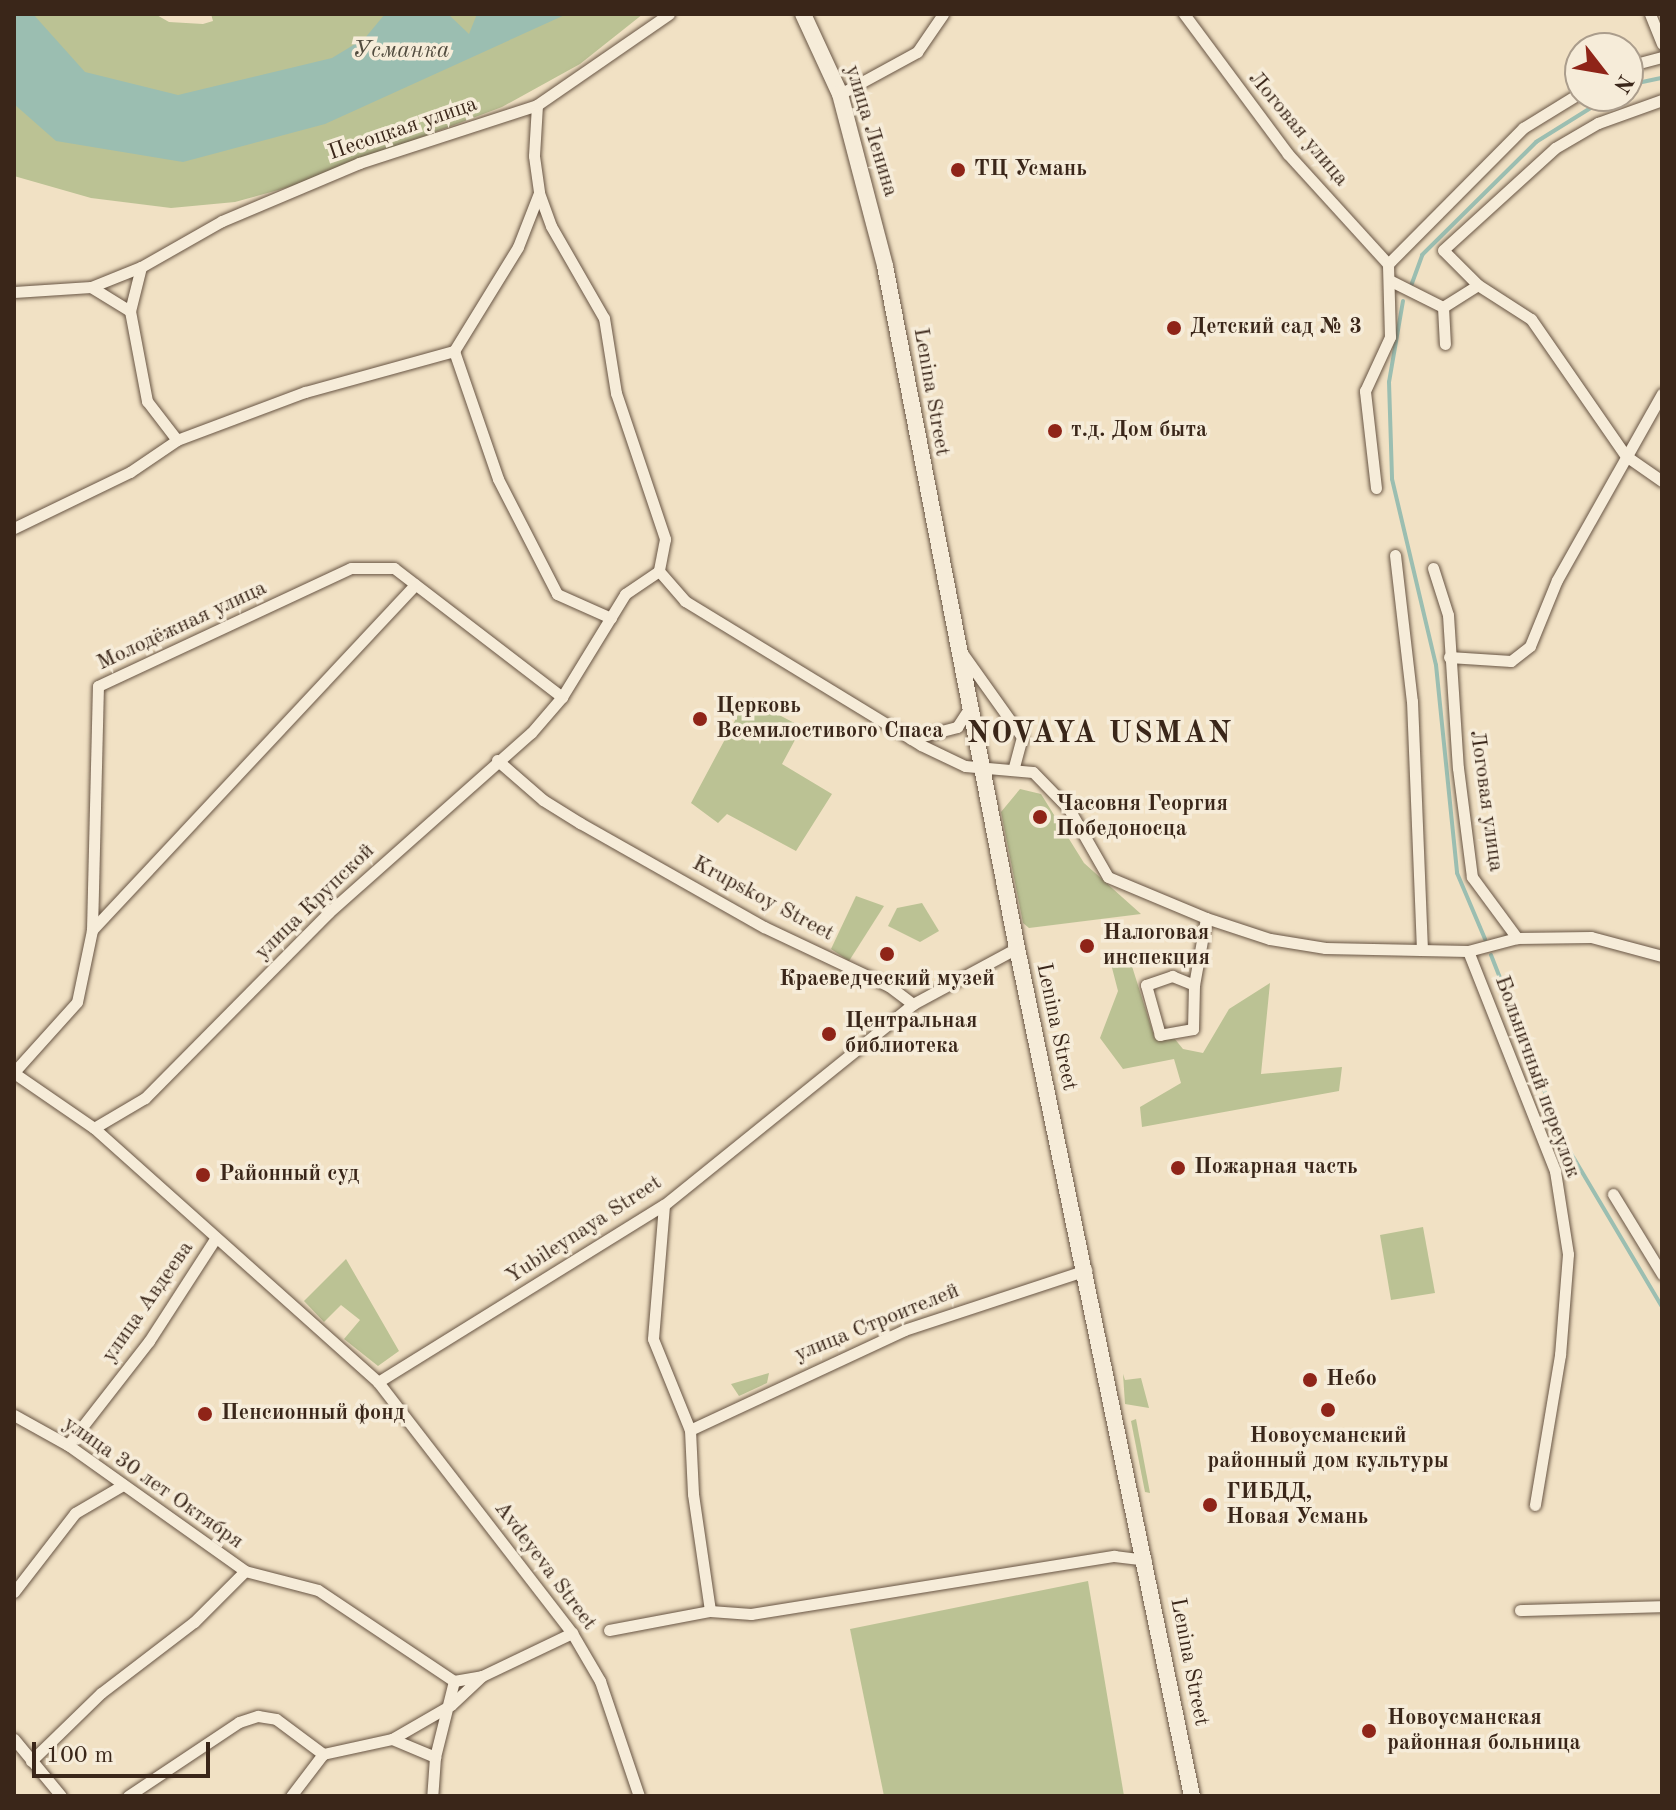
<!DOCTYPE html>
<meta charset="utf-8">
<style>
body{margin:0}
#map{position:relative;width:1676px;height:1810px;overflow:hidden;background:#f1e1c4;font-family:"Old Standard TT",serif}
div>[style]{position:absolute}
[style*='--x']{left:calc(var(--x)*1px);top:calc(var(--y)*1px);width:calc(var(--w)*1px);rotate:calc(var(--a)*1deg)}
.green>*{inset:0;background:#bbc294}
.water>*{inset:0;background:#9bbeb1}
.stream>*{height:4px;margin:-2px;padding:0 2px;transform-origin:2px;border-radius:2px;background:#9bbeb1}
.roads{filter:drop-shadow(0 0 2px #685544) drop-shadow(0 0 2px #685544)}
.street>*{height:11px;margin:-5.5px;padding:0 5.5px;transform-origin:5.5px;border-radius:5.5px;background:#f6ecd9}
.secondary>*{height:16px;margin:-8px;padding:0 8px;transform-origin:8px;border-radius:8px;background:#f6ecd9}
.dots>*{width:22px;height:22px;translate:-50% -50%;box-sizing:border-box;border:4px solid #f6ecd9;border-radius:50%}
span{translate:-50% -50%;white-space:nowrap;text-align:center;line-height:1.15;-webkit-text-stroke:7px #f6ecd9;paint-order:stroke}
.street-label{font-size:22px;color:#3a2619}
.poi-label{font-size:22px;color:#3a2619;font-weight:700}
.left{translate:0 -50%;text-align:left}
.water-label{font-size:24px;color:#524c3f;font-style:italic}
.district-label{font-size:30px;color:#3a2619;font-weight:700;letter-spacing:2px}
.frame{position:absolute;inset:0;border:16px solid #3a2619;pointer-events:none}
.north{position:absolute;left:1564px;top:32px;width:80px;height:80px;box-sizing:border-box;background:#f6ecd9;border:2px solid #ab9d8c;border-radius:50%;rotate:121deg;font-size:22px;font-weight:700;line-height:32px;text-align:center;color:#3a2619}
.north::after{content:'';display:block;margin:auto;width:28px;height:36px;background:#8f2418;clip-path:polygon(50% 0,100% 100%,50% 72%,0 100%)}
.scale{position:absolute;left:32px;top:1742px;width:178px;height:36px;box-sizing:border-box;border:4px solid #3a2619;border-top:0;padding-left:10px;font-size:24px;line-height:28px;white-space:nowrap;color:#3a2619;-webkit-text-stroke:6px #f6ecd9;paint-order:stroke}
</style>
<div id="map">
<div class="green">
<div style="clip-path:polygon(14px 14px,155px 14px,169px 22px,203px 24px,213px 21px,211px 14px,643px 14px,580px 64px,502px 107px,289px 187px,235px 202px,171px 208px,91px 198px,14px 176px)"></div>
<div style="clip-path:polygon(747px 698px,802px 727px,782px 764px,832px 794px,796px 851px,727px 814px,718px 823px,691px 803px)"></div>
<div style="clip-path:polygon(1020px 789px,1041px 794px,1084px 863px,1141px 914px,1029px 928px,1023px 923px,1001px 812px)"></div>
<div style="clip-path:polygon(856px 896px,884px 906px,849px 961px,831px 949px)"></div>
<div style="clip-path:polygon(922px 903px,939px 931px,920px 942px,888px 926px,897px 908px)"></div>
<div style="clip-path:polygon(1130px 960px,1155px 1039px,1174px 1038px,1183px 1049px,1203px 1053px,1229px 1009px,1270px 983px,1261px 1074px,1342px 1067px,1339px 1091px,1142px 1127px,1140px 1107px,1181px 1083px,1174px 1059px,1123px 1069px,1100px 1038px,1118px 991px,1111px 964px)"></div>
<div style="clip-path:polygon(1423px 1227px,1435px 1293px,1391px 1300px,1380px 1235px)"></div>
<div style="clip-path:polygon(346px 1259px,399px 1351px,378px 1366px,344px 1339px,360px 1320px,341px 1305px,324px 1322px,304px 1301px)"></div>
<div style="clip-path:polygon(769px 1373px,767px 1383px,739px 1396px,731px 1384px)"></div>
<div style="clip-path:polygon(1123px 1374px,1125px 1380px,1141px 1378px,1149px 1408px,1125px 1404px)"></div>
<div style="clip-path:polygon(1136px 1419px,1150px 1493px,1145px 1492px,1131px 1421px)"></div>
<div style="clip-path:polygon(1088px 1581px,1124px 1796px,884px 1796px,850px 1629px)"></div>
</div>
<div class="water">
<div style="clip-path:polygon(14px 14px,33px 14px,85px 72px,178px 95px,332px 58px,365px 38px,385px 14px,448px 14px,469px 34px,477px 14px,567px 14px,325px 124px,183px 162px,56px 141px,14px 104px)"></div>
</div>
<div class="stream">
<div style="--x:1628;--y:85;--w:35;--a:-12"></div>
<div style="--x:1411;--y:286;--w:33;--a:-70"></div>
<div style="--x:1422;--y:255;--w:161;--a:-44.7"></div>
<div style="--x:1536;--y:142;--w:87;--a:-31.9"></div>
<div style="--x:1403;--y:301;--w:82;--a:99.8"></div>
<div style="--x:1389;--y:382;--w:97;--a:88.2"></div>
<div style="--x:1392;--y:479;--w:191;--a:76.7"></div>
<div style="--x:1436;--y:665;--w:209;--a:84.2"></div>
<div style="--x:1457;--y:873;--w:72;--a:67"></div>
<div style="--x:1491;--y:955;--w:204;--a:68.5"></div>
<div style="--x:1566;--y:1145;--w:188;--a:59.3"></div>
</div>
<div class="roads">
<div class="street">
<div style="--x:1184;--y:14;--w:174;--a:53.4"></div>
<div style="--x:1288;--y:154;--w:149;--a:47.7"></div>
<div style="--x:1650;--y:14;--w:32;--a:68"></div>
<div style="--x:1628;--y:66;--w:35;--a:-15"></div>
<div style="--x:840;--y:94;--w:88;--a:-28.6"></div>
<div style="--x:917;--y:52;--w:46;--a:-55.6"></div>
<div style="--x:537;--y:105;--w:51;--a:93.4"></div>
<div style="--x:534;--y:156;--w:37;--a:82"></div>
<div style="--x:539;--y:193;--w:35;--a:70"></div>
<div style="--x:551;--y:226;--w:106;--a:60.1"></div>
<div style="--x:604;--y:318;--w:76;--a:80.9"></div>
<div style="--x:616;--y:393;--w:154;--a:71.4"></div>
<div style="--x:665;--y:539;--w:33;--a:101"></div>
<div style="--x:539;--y:193;--w:58;--a:111.3"></div>
<div style="--x:518;--y:247;--w:122;--a:121.6"></div>
<div style="--x:454;--y:351;--w:135;--a:71"></div>
<div style="--x:498;--y:479;--w:129;--a:62.8"></div>
<div style="--x:557;--y:594;--w:59;--a:24"></div>
<div style="--x:141;--y:267;--w:45;--a:104"></div>
<div style="--x:130;--y:311;--w:92;--a:79.3"></div>
<div style="--x:147;--y:401;--w:49;--a:52.4"></div>
<div style="--x:1389;--y:280;--w:60;--a:26.6"></div>
<div style="--x:1443;--y:307;--w:41;--a:-32.2"></div>
<div style="--x:1478;--y:285;--w:63;--a:32.7"></div>
<div style="--x:1531;--y:319;--w:167;--a:55.3"></div>
<div style="--x:1626;--y:456;--w:44;--a:34.8"></div>
<div style="--x:1478;--y:285;--w:49;--a:-135"></div>
<div style="--x:1443;--y:250;--w:151;--a:-42.3"></div>
<div style="--x:1555;--y:148;--w:50;--a:-30.2"></div>
<div style="--x:1598;--y:123;--w:68;--a:-19.8"></div>
<div style="--x:91;--y:287;--w:46;--a:31.6"></div>
<div style="--x:14;--y:292;--w:77;--a:-3.7"></div>
<div style="--x:91;--y:287;--w:54;--a:-21.8"></div>
<div style="--x:141;--y:267;--w:93;--a:-29.6"></div>
<div style="--x:222;--y:221;--w:149;--a:-22.9"></div>
<div style="--x:359;--y:163;--w:187;--a:-18"></div>
<div style="--x:537;--y:105;--w:160;--a:-34.6"></div>
<div style="--x:1443;--y:307;--w:37;--a:87"></div>
<div style="--x:1376;--y:488;--w:98;--a:-96.5"></div>
<div style="--x:1365;--y:391;--w:60;--a:-65.2"></div>
<div style="--x:1390;--y:337;--w:73;--a:-91.6"></div>
<div style="--x:1388;--y:264;--w:192;--a:-45.2"></div>
<div style="--x:1523;--y:128;--w:67;--a:-31.6"></div>
<div style="--x:14;--y:528;--w:129;--a:-25.8"></div>
<div style="--x:130;--y:472;--w:57;--a:-34.2"></div>
<div style="--x:177;--y:440;--w:137;--a:-20.6"></div>
<div style="--x:305;--y:392;--w:155;--a:-15.4"></div>
<div style="--x:1395;--y:555;--w:147;--a:83.4"></div>
<div style="--x:1412;--y:701;--w:249;--a:87.7"></div>
<div style="--x:1433;--y:568;--w:49;--a:72.3"></div>
<div style="--x:1448;--y:615;--w:153;--a:86.3"></div>
<div style="--x:1458;--y:768;--w:110;--a:82.7"></div>
<div style="--x:1472;--y:877;--w:76;--a:53.6"></div>
<div style="--x:659;--y:571;--w:40;--a:49"></div>
<div style="--x:685;--y:601;--w:276;--a:31.4"></div>
<div style="--x:921;--y:745;--w:49;--a:25.5"></div>
<div style="--x:965;--y:766;--w:68;--a:5"></div>
<div style="--x:1033;--y:772;--w:52;--a:45.8"></div>
<div style="--x:1069;--y:809;--w:78;--a:60.2"></div>
<div style="--x:1108;--y:877;--w:106;--a:22.7"></div>
<div style="--x:1206;--y:918;--w:67;--a:18.2"></div>
<div style="--x:1270;--y:939;--w:56;--a:9.3"></div>
<div style="--x:1325;--y:948;--w:143;--a:1.2"></div>
<div style="--x:1468;--y:951;--w:51;--a:-14.9"></div>
<div style="--x:1517;--y:938;--w:74;--a:-0.8"></div>
<div style="--x:1591;--y:937;--w:73;--a:15"></div>
<div style="--x:960;--y:650;--w:107;--a:54.5"></div>
<div style="--x:1022;--y:737;--w:31;--a:105"></div>
<div style="--x:1449;--y:657;--w:62;--a:3.7"></div>
<div style="--x:1511;--y:661;--w:24;--a:-38"></div>
<div style="--x:1530;--y:646;--w:71;--a:-67.8"></div>
<div style="--x:1557;--y:580;--w:214;--a:-60.6"></div>
<div style="--x:911;--y:739;--w:48;--a:-14.6"></div>
<div style="--x:957;--y:727;--w:24;--a:-57"></div>
<div style="--x:497;--y:760;--w:61;--a:41"></div>
<div style="--x:543;--y:800;--w:44;--a:31.9"></div>
<div style="--x:580;--y:823;--w:211;--a:29.5"></div>
<div style="--x:764;--y:927;--w:138;--a:25.3"></div>
<div style="--x:889;--y:986;--w:30;--a:37"></div>
<div style="--x:92;--y:930;--w:244;--a:-88.6"></div>
<div style="--x:98;--y:686;--w:279;--a:-25"></div>
<div style="--x:351;--y:568;--w:43;--a:0"></div>
<div style="--x:394;--y:568;--w:212;--a:37.5"></div>
<div style="--x:1468;--y:951;--w:237;--a:68.4"></div>
<div style="--x:1555;--y:1171;--w:84;--a:81.1"></div>
<div style="--x:1568;--y:1254;--w:101;--a:94.5"></div>
<div style="--x:1560;--y:1355;--w:152;--a:99.5"></div>
<div style="--x:1194;--y:985;--w:44;--a:91.3"></div>
<div style="--x:1193;--y:1029;--w:34;--a:170"></div>
<div style="--x:1160;--y:1035;--w:52;--a:-105.6"></div>
<div style="--x:1146;--y:985;--w:28;--a:-19"></div>
<div style="--x:1172;--y:976;--w:24;--a:22"></div>
<div style="--x:1194;--y:985;--w:68;--a:-79.8"></div>
<div style="--x:14;--y:1072;--w:94;--a:-48"></div>
<div style="--x:77;--y:1002;--w:74;--a:-78.2"></div>
<div style="--x:92;--y:930;--w:473;--a:-46.9"></div>
<div style="--x:14;--y:1073;--w:97;--a:34.5"></div>
<div style="--x:94;--y:1128;--w:381;--a:41.8"></div>
<div style="--x:378;--y:1382;--w:317;--a:52.3"></div>
<div style="--x:572;--y:1633;--w:56;--a:59.7"></div>
<div style="--x:600;--y:1681;--w:121;--a:71.3"></div>
<div style="--x:94;--y:1128;--w:59;--a:-30.5"></div>
<div style="--x:145;--y:1098;--w:260;--a:-45.3"></div>
<div style="--x:328;--y:913;--w:271;--a:-41.6"></div>
<div style="--x:531;--y:733;--w:48;--a:-49.3"></div>
<div style="--x:562;--y:697;--w:121;--a:-58.5"></div>
<div style="--x:625;--y:594;--w:41;--a:-34.1"></div>
<div style="--x:1613;--y:1194;--w:94;--a:58.5"></div>
<div style="--x:664;--y:1205;--w:134;--a:94.7"></div>
<div style="--x:653;--y:1339;--w:98;--a:67.9"></div>
<div style="--x:690;--y:1430;--w:64;--a:87.3"></div>
<div style="--x:693;--y:1494;--w:118;--a:81.7"></div>
<div style="--x:378;--y:1382;--w:336;--a:-31.8"></div>
<div style="--x:664;--y:1205;--w:320;--a:-38.9"></div>
<div style="--x:913;--y:1004;--w:118;--a:-28.3"></div>
<div style="--x:14;--y:1415;--w:62;--a:29.1"></div>
<div style="--x:68;--y:1445;--w:217;--a:35.4"></div>
<div style="--x:245;--y:1571;--w:75;--a:14.6"></div>
<div style="--x:318;--y:1590;--w:164;--a:33.8"></div>
<div style="--x:454;--y:1681;--w:28;--a:-10"></div>
<div style="--x:690;--y:1430;--w:236;--a:-25"></div>
<div style="--x:904;--y:1330;--w:192;--a:-18.2"></div>
<div style="--x:68;--y:1445;--w:132;--a:-52.1"></div>
<div style="--x:149;--y:1341;--w:121;--a:-57.1"></div>
<div style="--x:14;--y:1592;--w:100;--a:-52.3"></div>
<div style="--x:75;--y:1513;--w:56;--a:-30.3"></div>
<div style="--x:1520;--y:1610;--w:142;--a:-1.6"></div>
<div style="--x:609;--y:1630;--w:103;--a:-10.7"></div>
<div style="--x:710;--y:1611;--w:41;--a:4.2"></div>
<div style="--x:751;--y:1614;--w:368;--a:-9.1"></div>
<div style="--x:1114;--y:1556;--w:32;--a:7"></div>
<div style="--x:14;--y:1739;--w:74;--a:50.5"></div>
<div style="--x:392;--y:1739;--w:47;--a:22.7"></div>
<div style="--x:435;--y:1757;--w:39;--a:94"></div>
<div style="--x:435;--y:1757;--w:78;--a:-76"></div>
<div style="--x:31;--y:1761;--w:98;--a:-44.2"></div>
<div style="--x:101;--y:1693;--w:117;--a:-37.4"></div>
<div style="--x:194;--y:1622;--w:72;--a:-45"></div>
<div style="--x:128;--y:1796;--w:133;--a:-33.7"></div>
<div style="--x:239;--y:1722;--w:20;--a:-18"></div>
<div style="--x:258;--y:1716;--w:18;--a:9"></div>
<div style="--x:276;--y:1719;--w:59;--a:36.7"></div>
<div style="--x:291;--y:1796;--w:53;--a:-52.7"></div>
<div style="--x:323;--y:1754;--w:71;--a:-12.3"></div>
<div style="--x:392;--y:1739;--w:68;--a:-30"></div>
<div style="--x:451;--y:1705;--w:42;--a:-43.1"></div>
<div style="--x:482;--y:1676;--w:100;--a:-25.5"></div>
</div>
<div class="secondary">
<div style="--x:803;--y:14;--w:88;--a:65.2"></div>
<div style="--x:840;--y:94;--w:178;--a:75.3"></div>
<div style="--x:885;--y:266;--w:695;--a:79.05"></div>
<div style="--x:1017;--y:948;--w:866;--a:78.34"></div>
</div>
</div>
<div class="dots">
<div style="left:958px;top:170px;background:#8f2418"></div>
<div style="left:1174px;top:328px;background:#8f2418"></div>
<div style="left:1055px;top:431px;background:#8f2418"></div>
<div style="left:700px;top:719px;background:#8f2418"></div>
<div style="left:1040px;top:817px;background:#8f2418"></div>
<div style="left:1087px;top:946px;background:#8f2418"></div>
<div style="left:887px;top:954px;background:#8f2418"></div>
<div style="left:829px;top:1034px;background:#8f2418"></div>
<div style="left:1178px;top:1168px;background:#8f2418"></div>
<div style="left:203px;top:1175px;background:#8f2418"></div>
<div style="left:1310px;top:1380px;background:#8f2418"></div>
<div style="left:1328px;top:1410px;background:#8f2418"></div>
<div style="left:205px;top:1414px;background:#8f2418"></div>
<div style="left:1210px;top:1505px;background:#8f2418"></div>
<div style="left:1369px;top:1731px;background:#8f2418"></div>
</div>
<div class="street-label">
<span style="left:403px;top:129px;rotate:-19deg">Песоцкая улица</span>
<span style="left:1298px;top:129px;rotate:50deg">Логовая улица</span>
<span style="left:871px;top:131px;rotate:73deg">улица Ленина</span>
<span style="left:931px;top:392px;rotate:80deg">Lenina Street</span>
<span style="left:182px;top:626px;rotate:-25deg">Молодёжная улица</span>
<span style="left:1486px;top:801px;rotate:82deg">Логовая улица</span>
<span style="left:763px;top:899px;rotate:28deg">Krupskoy Street</span>
<span style="left:315px;top:902px;rotate:-44deg">улица Крупской</span>
<span style="left:1056px;top:1027px;rotate:78deg">Lenina Street</span>
<span style="left:1537px;top:1077px;rotate:70deg">Больничный переулок</span>
<span style="left:584px;top:1230px;rotate:-33deg">Yubileynaya Street</span>
<span style="left:148px;top:1302px;rotate:-55deg">улица Авдеева</span>
<span style="left:877px;top:1323px;rotate:-22deg">улица Строителей</span>
<span style="left:153px;top:1483px;rotate:35deg">улица 30 лет Октября</span>
<span style="left:545px;top:1566px;rotate:53deg">Avdeyeva Street</span>
<span style="left:1189px;top:1662px;rotate:79deg">Lenina Street</span>
</div>
<div class="poi-label">
<span class="left" style="left:974px;top:170px">ТЦ Усмань</span>
<span class="left" style="left:1190px;top:328px">Детский сад № 3</span>
<span class="left" style="left:1071px;top:431px">т.д. Дом быта</span>
<span class="left" style="left:716px;top:719px">Церковь<br>Всемилостивого Спаса</span>
<span class="left" style="left:1056px;top:817px">Часовня Георгия<br>Победоносца</span>
<span class="left" style="left:1103px;top:946px">Налоговая<br>инспекция</span>
<span style="left:887px;top:980px">Краеведческий музей</span>
<span class="left" style="left:845px;top:1034px">Центральная<br>библиотека</span>
<span class="left" style="left:1194px;top:1168px">Пожарная часть</span>
<span class="left" style="left:219px;top:1175px">Районный суд</span>
<span class="left" style="left:1326px;top:1380px">Небо</span>
<span class="left" style="left:221px;top:1414px">Пенсионный фонд</span>
<span style="left:1328px;top:1449px">Новоусманский<br>районный дом культуры</span>
<span class="left" style="left:1226px;top:1505px">ГИБДД,<br>Новая Усмань</span>
<span class="left" style="left:1387px;top:1731px">Новоусманская<br>районная больница</span>
</div>
<div class="water-label">
<span style="left:401px;top:52px">Усманка</span>
</div>
<div class="district-label">
<span style="left:1100px;top:734px">NOVAYA USMAN</span>
</div>
<div class="frame"></div>
<div class="north">N</div>
<div class="scale">100 m</div>
</div>
